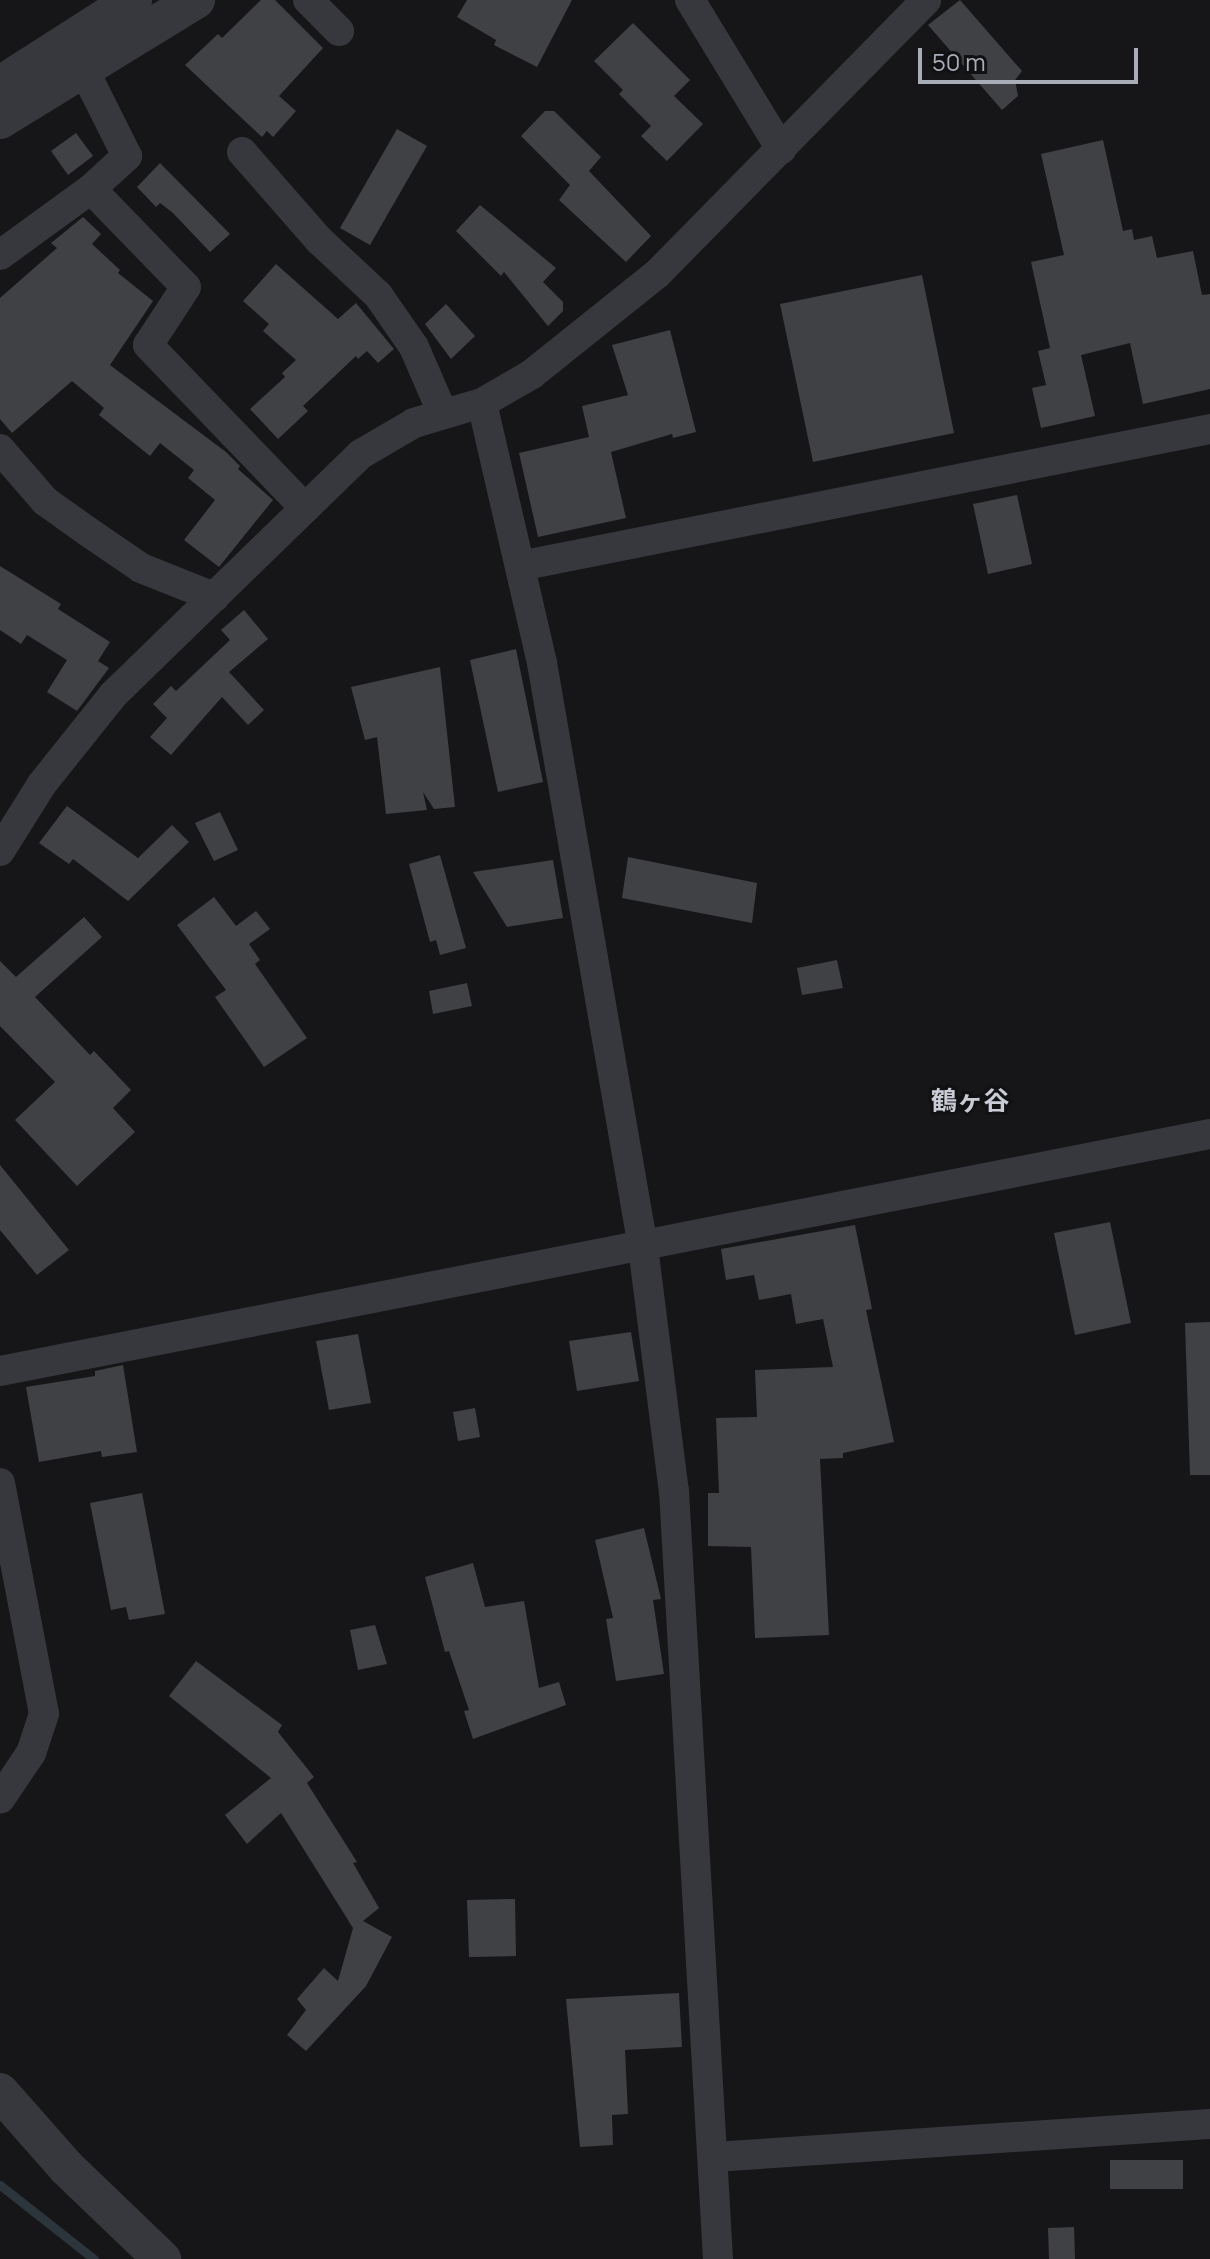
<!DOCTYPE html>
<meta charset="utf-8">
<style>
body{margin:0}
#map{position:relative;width:1210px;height:2259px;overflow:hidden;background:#161618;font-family:Manrope,"Noto Sans JP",sans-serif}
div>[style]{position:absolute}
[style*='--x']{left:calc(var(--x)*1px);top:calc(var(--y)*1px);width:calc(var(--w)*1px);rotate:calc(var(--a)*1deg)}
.stream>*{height:9px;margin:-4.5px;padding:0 4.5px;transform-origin:4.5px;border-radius:4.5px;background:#2c353c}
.building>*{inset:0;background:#404145}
.minor>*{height:30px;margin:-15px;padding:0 15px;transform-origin:15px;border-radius:15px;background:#37383d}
.tertiary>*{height:38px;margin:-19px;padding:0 19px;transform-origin:19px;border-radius:19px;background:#37383d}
span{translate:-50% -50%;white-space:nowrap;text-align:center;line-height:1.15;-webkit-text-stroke:6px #111113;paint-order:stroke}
.quarter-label{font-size:26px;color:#c9ccd4;font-weight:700}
.scale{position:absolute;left:918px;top:48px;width:220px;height:36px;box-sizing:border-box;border:4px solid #a8adb8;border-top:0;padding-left:10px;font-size:24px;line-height:28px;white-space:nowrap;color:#a8adb8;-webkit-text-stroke:6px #111113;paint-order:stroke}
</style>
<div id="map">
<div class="stream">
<div style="--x:0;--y:2185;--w:120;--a:38.2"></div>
</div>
<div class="building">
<div style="clip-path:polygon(261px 0,275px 0,323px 48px,279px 96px,296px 111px,273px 137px,267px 131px,262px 137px,185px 65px,218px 34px,222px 38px)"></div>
<div style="clip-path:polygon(467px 0,572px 0,537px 67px,494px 45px,496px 40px,457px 17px)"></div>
<div style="clip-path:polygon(960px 0,1022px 71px,1015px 80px,1018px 96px,1002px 110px,928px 25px)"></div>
<div style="clip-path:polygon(633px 23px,690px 80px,674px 96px,703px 124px,667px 161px,641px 136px,651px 126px,619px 94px,623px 90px,594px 61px)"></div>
<div style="clip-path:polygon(545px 111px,554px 111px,601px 157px,589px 171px,651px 236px,626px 262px,559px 200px,570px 185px,521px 136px)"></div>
<div style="clip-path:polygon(397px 129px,427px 146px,370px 245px,340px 228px)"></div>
<div style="clip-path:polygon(76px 133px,93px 156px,68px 175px,51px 151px)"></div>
<div style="clip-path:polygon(1103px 140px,1123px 231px,1132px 229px,1134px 240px,1152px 236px,1157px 258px,1193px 251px,1202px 295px,1210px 294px,1210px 389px,1143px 404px,1130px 343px,1081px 355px,1095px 416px,1041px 428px,1032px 388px,1046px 385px,1038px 351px,1050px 348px,1031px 262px,1064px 255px,1041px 154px)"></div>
<div style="clip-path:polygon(160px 163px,230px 234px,210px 252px,173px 213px,160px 203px,156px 207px,137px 187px)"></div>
<div style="clip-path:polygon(480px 205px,556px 268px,543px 282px,563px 302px,563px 311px,548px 326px,504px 272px,501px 276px,456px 231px)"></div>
<div style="clip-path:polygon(83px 217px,101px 234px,92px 244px,120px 270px,118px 273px,153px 301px,110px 365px,226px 452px,240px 466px,238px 469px,273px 500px,219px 567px,184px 540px,215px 500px,188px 478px,194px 470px,160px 443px,150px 456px,99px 415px,104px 408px,72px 381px,12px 433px,0 419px,0 298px,57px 248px,51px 243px)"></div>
<div style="clip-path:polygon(276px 264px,338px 319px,356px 303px,394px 349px,378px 363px,367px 351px,358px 359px,356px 356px,303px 406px,308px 411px,278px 439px,250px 409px,285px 377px,282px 373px,296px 360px,263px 331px,269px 324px,243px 301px)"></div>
<div style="clip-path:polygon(922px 275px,954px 433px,813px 462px,780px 304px)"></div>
<div style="clip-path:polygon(446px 304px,475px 336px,451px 359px,425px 324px)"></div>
<div style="clip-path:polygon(670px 330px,696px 432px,673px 438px,672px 434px,611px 452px,626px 518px,538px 537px,519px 453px,589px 437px,582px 406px,628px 395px,612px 345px)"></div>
<div style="clip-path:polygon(1017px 495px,1032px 564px,988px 574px,973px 504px)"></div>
<div style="clip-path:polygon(0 566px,61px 604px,58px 609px,110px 642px,98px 661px,109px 668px,77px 711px,47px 692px,67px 660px,27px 635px,21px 644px,0 630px)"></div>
<div style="clip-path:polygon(244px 610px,268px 639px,229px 672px,264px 710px,248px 725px,222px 697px,171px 755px,150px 737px,167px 718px,153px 704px,171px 686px,176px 691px,230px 640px,221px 630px)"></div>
<div style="clip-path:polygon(516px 649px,543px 782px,498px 792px,470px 660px)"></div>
<div style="clip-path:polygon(440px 667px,455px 807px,434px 809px,423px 792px,427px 810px,386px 814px,377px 737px,365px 740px,351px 687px)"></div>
<div style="clip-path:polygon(67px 806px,138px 858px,172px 825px,189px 842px,128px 901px,73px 859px,69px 864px,39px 843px)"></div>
<div style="clip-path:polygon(220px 812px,238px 850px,214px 861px,195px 823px)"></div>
<div style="clip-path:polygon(440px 855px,466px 948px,440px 955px,436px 940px,430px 942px,409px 864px)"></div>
<div style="clip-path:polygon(628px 857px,757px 883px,752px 923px,622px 898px)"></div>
<div style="clip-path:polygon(553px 860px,563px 918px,507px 927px,473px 872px)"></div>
<div style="clip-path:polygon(214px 897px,236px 926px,256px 911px,270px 929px,249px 944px,260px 960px,255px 964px,307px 1038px,264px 1067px,215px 997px,226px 990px,177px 925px)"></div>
<div style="clip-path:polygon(84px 917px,102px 937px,35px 997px,90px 1055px,94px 1051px,131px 1090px,113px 1108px,135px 1132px,77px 1186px,15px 1120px,55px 1082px,0 1026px,0 961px,16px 977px)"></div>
<div style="clip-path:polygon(837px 960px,843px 988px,802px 995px,797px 968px)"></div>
<div style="clip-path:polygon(467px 983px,472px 1006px,433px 1014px,429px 991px)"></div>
<div style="clip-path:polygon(0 1165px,69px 1250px,37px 1275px,0 1230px)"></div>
<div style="clip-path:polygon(1110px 1222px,1131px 1323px,1075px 1335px,1054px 1233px)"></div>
<div style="clip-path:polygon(855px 1225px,872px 1309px,866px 1310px,894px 1442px,843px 1453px,843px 1458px,820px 1459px,829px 1635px,755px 1638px,751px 1547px,708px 1546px,708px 1493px,719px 1493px,716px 1418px,757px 1417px,755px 1370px,833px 1367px,823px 1319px,796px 1324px,791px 1294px,759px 1300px,754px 1275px,726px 1280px,721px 1249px)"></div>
<div style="clip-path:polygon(1210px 1322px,1210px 1475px,1190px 1475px,1185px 1323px)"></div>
<div style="clip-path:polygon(631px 1332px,639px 1381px,577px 1391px,569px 1341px)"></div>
<div style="clip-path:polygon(358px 1334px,371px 1403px,329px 1410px,316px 1341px)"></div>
<div style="clip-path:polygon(123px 1365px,137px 1452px,102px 1457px,101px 1451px,39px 1462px,26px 1387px,95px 1376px,95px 1371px)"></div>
<div style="clip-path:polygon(475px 1408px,480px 1437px,458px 1441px,453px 1412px)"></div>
<div style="clip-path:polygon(142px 1493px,165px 1614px,129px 1620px,126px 1607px,111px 1610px,90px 1503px)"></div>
<div style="clip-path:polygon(644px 1528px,661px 1599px,653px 1600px,664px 1674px,616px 1681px,606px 1619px,613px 1618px,595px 1540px)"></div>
<div style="clip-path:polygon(473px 1563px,485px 1607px,524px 1601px,539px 1688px,559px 1682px,566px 1705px,473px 1739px,464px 1711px,469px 1710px,449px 1651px,445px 1652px,425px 1577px)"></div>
<div style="clip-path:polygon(375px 1625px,387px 1664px,358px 1670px,350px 1630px)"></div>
<div style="clip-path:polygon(196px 1661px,282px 1725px,278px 1732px,314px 1777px,307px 1783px,357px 1862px,353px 1863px,379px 1908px,363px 1921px,392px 1937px,366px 1986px,306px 2051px,287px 2035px,306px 2010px,297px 1999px,324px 1968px,338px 1981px,353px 1928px,281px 1813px,247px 1844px,225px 1815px,271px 1778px,169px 1696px)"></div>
<div style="clip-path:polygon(515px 1899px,516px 1956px,469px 1957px,467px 1900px)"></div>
<div style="clip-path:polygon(679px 1993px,682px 2047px,625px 2050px,628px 2114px,612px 2115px,613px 2145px,580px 2147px,566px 1999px)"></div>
<div style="clip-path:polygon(1110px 2160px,1183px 2160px,1183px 2189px,1110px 2189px)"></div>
<div style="clip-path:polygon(1074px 2227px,1075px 2259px,1049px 2259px,1048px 2228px)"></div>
</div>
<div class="minor">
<div style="--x:308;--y:0;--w:44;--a:45"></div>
<div style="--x:690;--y:0;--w:175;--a:58.6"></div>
<div style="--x:242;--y:152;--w:117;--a:48.8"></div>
<div style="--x:319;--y:240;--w:81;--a:43"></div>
<div style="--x:378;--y:295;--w:63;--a:55.3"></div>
<div style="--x:414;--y:347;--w:73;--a:66.6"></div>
<div style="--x:91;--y:189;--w:136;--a:45.9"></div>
<div style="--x:186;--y:287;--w:69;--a:123.2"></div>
<div style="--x:148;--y:345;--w:226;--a:46.1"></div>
<div style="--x:0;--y:255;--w:112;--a:-36"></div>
<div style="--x:91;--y:189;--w:49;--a:-42.5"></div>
<div style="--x:127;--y:156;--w:96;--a:-116.6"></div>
<div style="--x:482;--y:403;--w:267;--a:77"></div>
<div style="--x:542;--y:663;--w:593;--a:80.19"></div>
<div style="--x:643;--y:1247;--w:246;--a:82.8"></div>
<div style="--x:674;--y:1491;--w:769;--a:86.72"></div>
<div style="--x:0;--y:449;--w:69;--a:49.1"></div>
<div style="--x:45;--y:501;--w:52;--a:35.5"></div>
<div style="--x:87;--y:531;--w:65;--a:34.4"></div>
<div style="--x:141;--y:568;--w:79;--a:21.7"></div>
<div style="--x:520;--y:566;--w:703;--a:-11.23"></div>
<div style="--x:0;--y:851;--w:79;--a:-57.9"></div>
<div style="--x:42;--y:784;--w:114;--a:-51.4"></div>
<div style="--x:113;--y:695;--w:346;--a:-44.2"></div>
<div style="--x:361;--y:454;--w:61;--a:-30.3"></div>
<div style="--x:414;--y:423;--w:71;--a:-16.4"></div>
<div style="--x:482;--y:403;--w:58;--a:-30.1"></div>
<div style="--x:532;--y:374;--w:160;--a:-38.7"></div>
<div style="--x:657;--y:274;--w:384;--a:-45.5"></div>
<div style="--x:0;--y:1371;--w:1233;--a:-11.08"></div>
<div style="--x:0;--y:1483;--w:235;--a:79.2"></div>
<div style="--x:44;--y:1714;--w:41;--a:108.4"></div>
<div style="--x:31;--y:1753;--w:55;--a:124"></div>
<div style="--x:714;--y:2157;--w:497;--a:-3.8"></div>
</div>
<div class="tertiary">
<div style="--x:0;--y:85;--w:158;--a:-32.6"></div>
<div style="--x:0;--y:120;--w:230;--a:-31.5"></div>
<div style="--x:0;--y:2092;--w:101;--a:48.6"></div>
<div style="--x:67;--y:2168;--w:132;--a:43.8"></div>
</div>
<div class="quarter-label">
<span style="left:970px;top:1101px">鶴ヶ谷</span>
</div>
<div class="scale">50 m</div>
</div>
